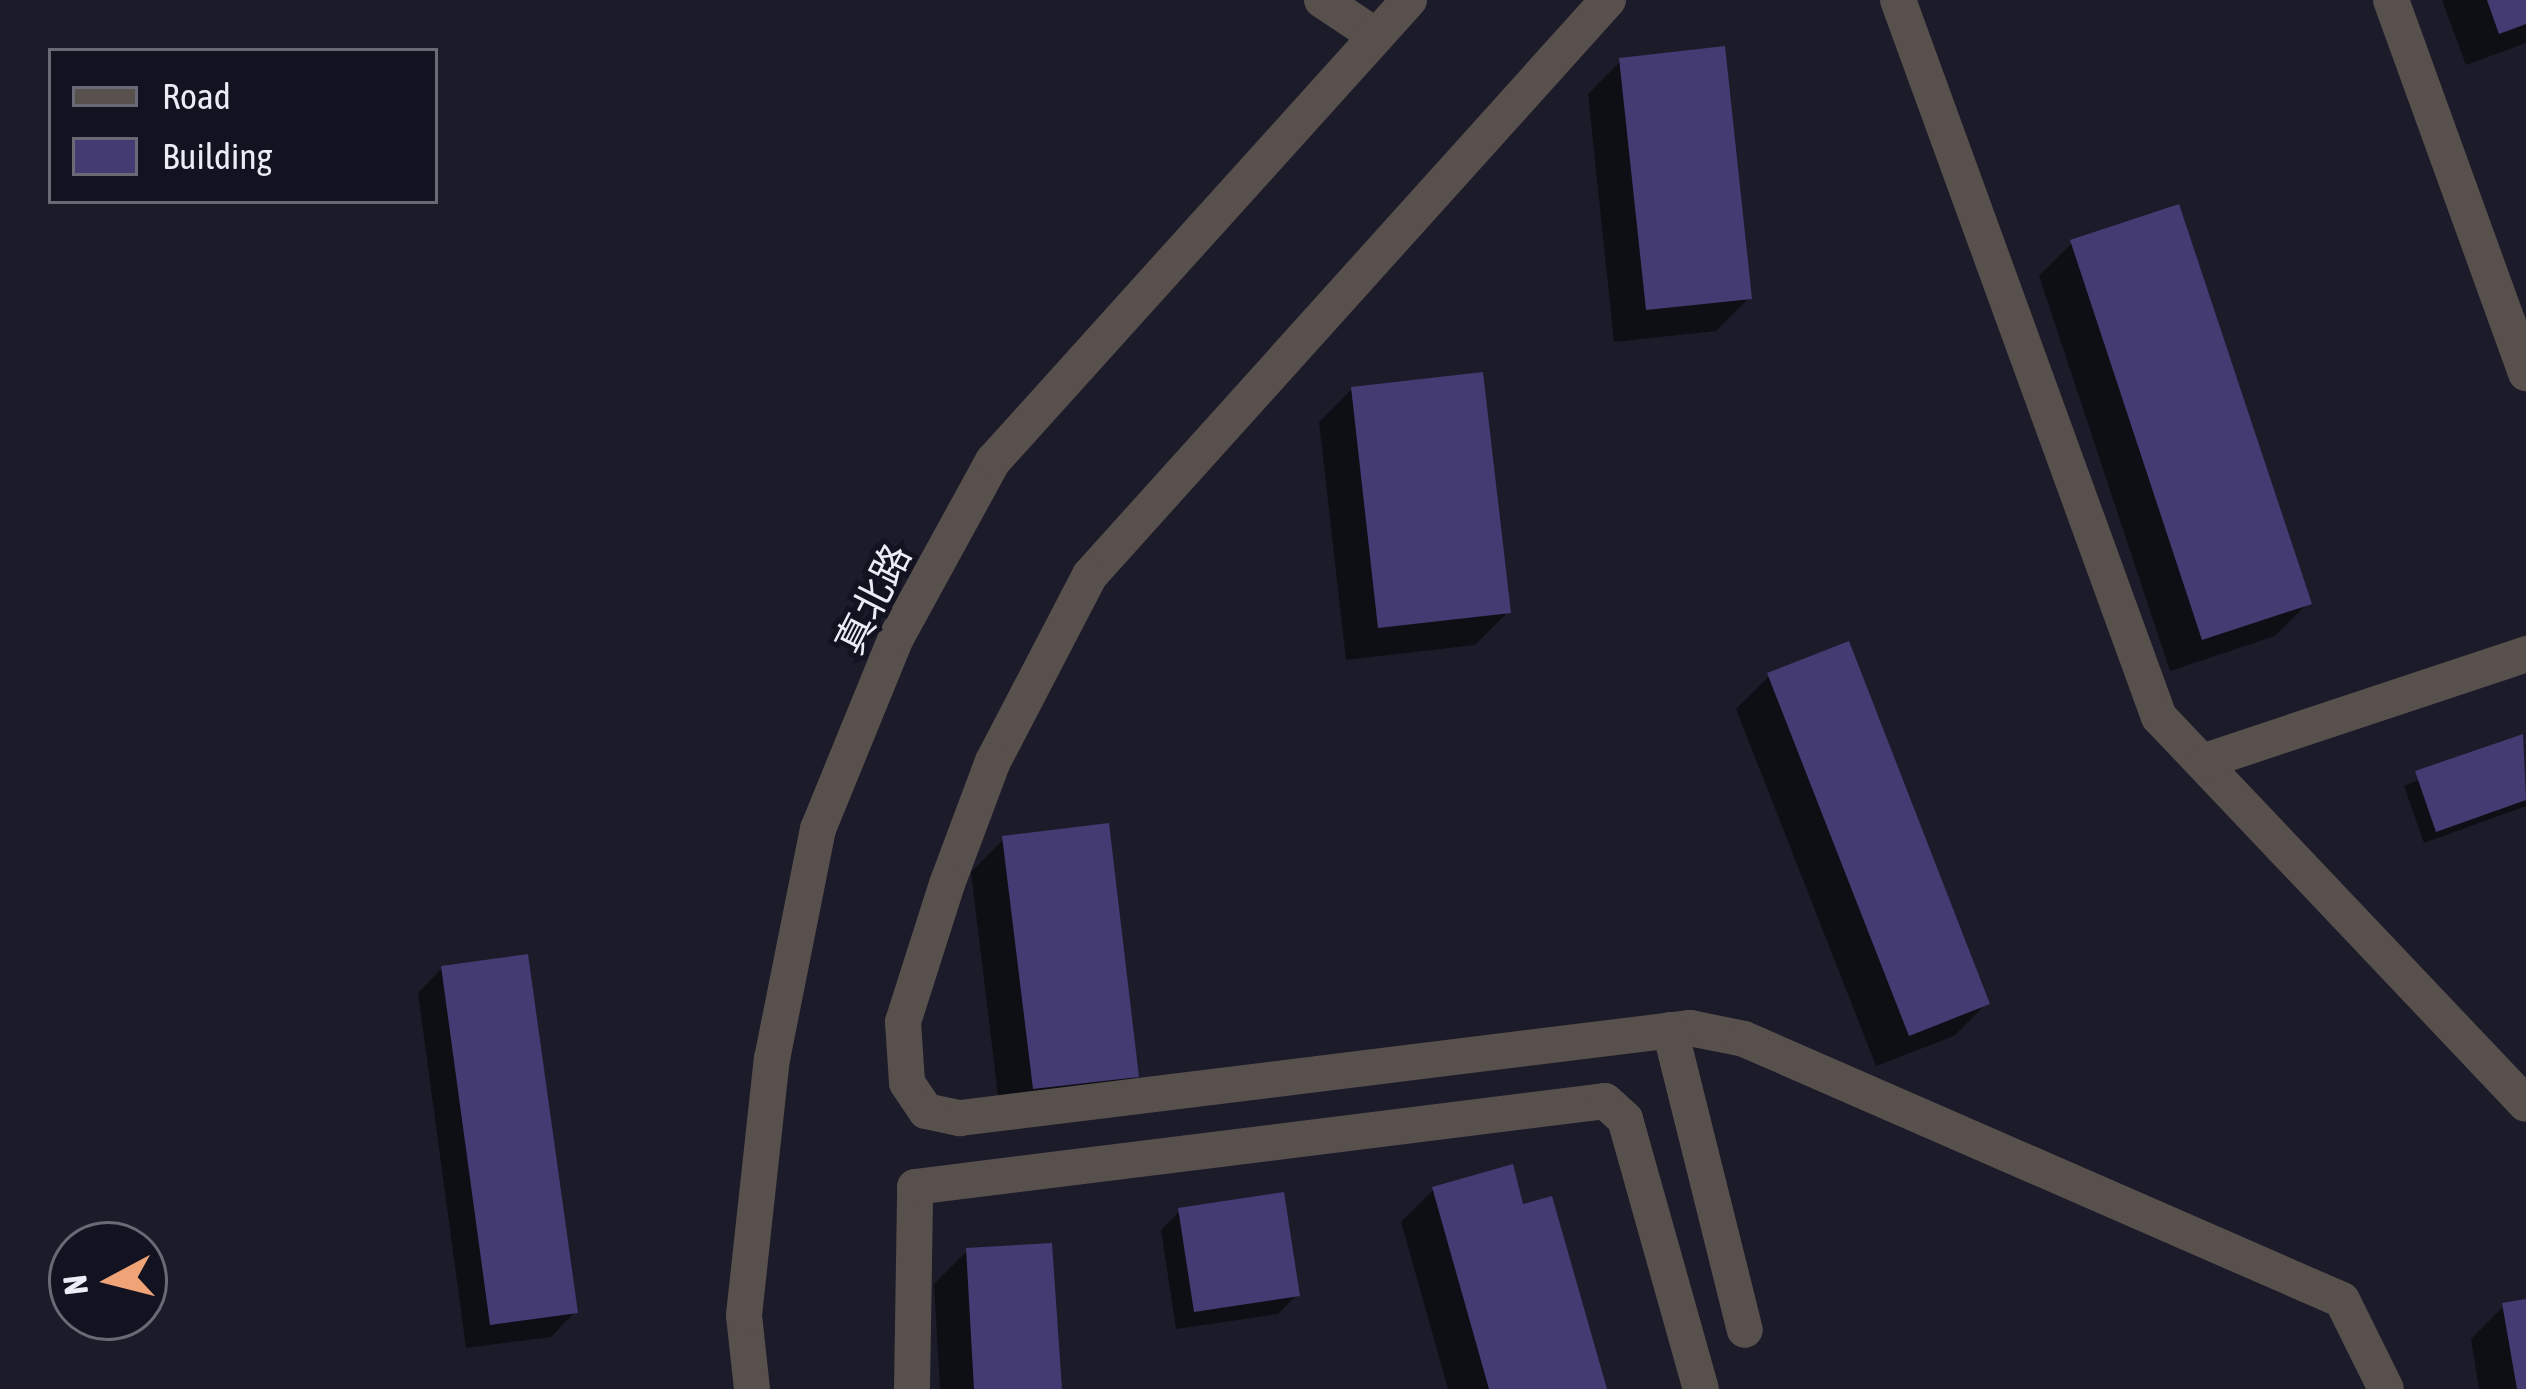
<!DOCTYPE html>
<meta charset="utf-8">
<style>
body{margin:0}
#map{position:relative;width:2526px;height:1389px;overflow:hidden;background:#1c1b29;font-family:"Asap Condensed","Noto Sans SC",sans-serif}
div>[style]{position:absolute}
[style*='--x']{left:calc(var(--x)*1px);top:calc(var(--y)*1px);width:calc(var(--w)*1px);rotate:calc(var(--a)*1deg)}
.shadow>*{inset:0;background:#0007}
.building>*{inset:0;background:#433b72}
.minor>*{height:36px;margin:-18px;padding:0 18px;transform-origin:18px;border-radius:18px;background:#58504c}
span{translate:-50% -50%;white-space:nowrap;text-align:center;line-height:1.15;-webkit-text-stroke:10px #131220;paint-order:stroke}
.street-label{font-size:39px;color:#ececf6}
.legend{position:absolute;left:48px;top:48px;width:390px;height:156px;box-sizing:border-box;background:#131220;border:3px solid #6a6976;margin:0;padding:15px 21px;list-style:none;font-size:36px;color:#ececf6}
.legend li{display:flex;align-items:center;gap:24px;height:60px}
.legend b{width:60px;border:3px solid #6a6976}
.north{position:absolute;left:48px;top:1221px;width:120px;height:120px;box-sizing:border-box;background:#131220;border:3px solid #6a6976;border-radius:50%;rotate:263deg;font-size:33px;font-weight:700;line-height:48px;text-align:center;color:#ececf6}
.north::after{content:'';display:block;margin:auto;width:42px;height:54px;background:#efa377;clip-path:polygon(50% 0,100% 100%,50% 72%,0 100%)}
</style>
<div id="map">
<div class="shadow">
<div style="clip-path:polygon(2442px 0,2526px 0,2526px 43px,2466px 65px)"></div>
<div style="clip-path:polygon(1621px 61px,1749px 298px,1716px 331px,1614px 342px,1588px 94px)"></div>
<div style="clip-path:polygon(2072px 243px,2308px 603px,2275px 636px,2170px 671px,2039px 276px)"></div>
<div style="clip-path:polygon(1352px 389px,1508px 612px,1475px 645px,1346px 660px,1319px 422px)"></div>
<div style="clip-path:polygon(1769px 676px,1987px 1003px,1954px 1036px,1876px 1066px,1736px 709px)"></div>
<div style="clip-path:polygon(2521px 737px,2526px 806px,2424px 843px,2404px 786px)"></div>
<div style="clip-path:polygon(1004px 839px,1136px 1076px,1103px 1109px,1001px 1121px,971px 872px)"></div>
<div style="clip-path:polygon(442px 968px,575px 1312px,551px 1337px,466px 1348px,418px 993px)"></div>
<div style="clip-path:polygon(1434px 1189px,1521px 1207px,1603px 1389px,1448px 1389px,1401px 1222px)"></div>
<div style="clip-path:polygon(1180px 1211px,1297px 1295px,1278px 1314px,1176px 1329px,1161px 1230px)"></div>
<div style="clip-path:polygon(967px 1251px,1059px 1389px,940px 1389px,934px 1284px)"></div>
<div style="clip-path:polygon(2526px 1302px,2526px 1389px,2479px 1389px,2471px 1339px,2504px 1306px)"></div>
</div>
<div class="building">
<div style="clip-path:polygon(2487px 0,2526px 0,2526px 24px,2499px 34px)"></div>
<div style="clip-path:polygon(1725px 46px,1752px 299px,1646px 310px,1619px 58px)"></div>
<div style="clip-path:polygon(2179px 204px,2312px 604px,2202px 640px,2070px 240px)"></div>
<div style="clip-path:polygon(1483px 372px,1511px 613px,1378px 628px,1351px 387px)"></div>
<div style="clip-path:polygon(1849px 641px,1990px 1004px,1909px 1036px,1767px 673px)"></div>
<div style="clip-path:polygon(2523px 734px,2526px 800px,2436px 832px,2415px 771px)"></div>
<div style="clip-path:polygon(1109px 823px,1139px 1077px,1033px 1089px,1002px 836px)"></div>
<div style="clip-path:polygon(528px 954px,578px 1313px,490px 1325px,441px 966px)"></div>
<div style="clip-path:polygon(1513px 1164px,1523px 1204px,1552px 1196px,1607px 1389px,1489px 1389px,1432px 1187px)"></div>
<div style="clip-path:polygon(1284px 1192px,1300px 1296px,1194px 1312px,1178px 1208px)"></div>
<div style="clip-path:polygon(1052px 1243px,1062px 1389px,974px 1389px,966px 1248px)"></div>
<div style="clip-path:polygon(2526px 1299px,2526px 1389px,2517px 1389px,2502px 1303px)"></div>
</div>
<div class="minor">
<div style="--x:1322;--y:0;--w:65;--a:33.7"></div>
<div style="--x:1608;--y:0;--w:774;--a:132.01"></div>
<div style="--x:1090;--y:575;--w:210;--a:117.5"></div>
<div style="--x:993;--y:761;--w:131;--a:110.5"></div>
<div style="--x:947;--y:884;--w:145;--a:107.7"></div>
<div style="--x:903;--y:1022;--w:61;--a:86.2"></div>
<div style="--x:907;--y:1083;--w:34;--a:56"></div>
<div style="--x:926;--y:1111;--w:35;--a:12"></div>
<div style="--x:960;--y:1118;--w:736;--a:-7.03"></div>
<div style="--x:1690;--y:1028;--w:55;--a:11.5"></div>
<div style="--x:1744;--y:1039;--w:652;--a:23.58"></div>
<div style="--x:2342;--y:1300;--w:99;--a:63.7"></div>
<div style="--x:1898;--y:0;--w:763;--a:70"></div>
<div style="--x:2159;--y:717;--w:533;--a:46.52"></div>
<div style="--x:2391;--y:0;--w:397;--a:70.1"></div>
<div style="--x:2202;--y:762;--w:342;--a:-18.4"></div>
<div style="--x:1670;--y:1030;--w:309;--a:76"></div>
<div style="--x:752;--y:1389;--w:74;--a:-96.2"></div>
<div style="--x:744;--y:1315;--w:258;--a:-83.8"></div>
<div style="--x:772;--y:1059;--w:235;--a:-78.7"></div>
<div style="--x:818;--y:829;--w:206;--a:-67.8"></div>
<div style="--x:896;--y:638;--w:202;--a:-61.3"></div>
<div style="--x:993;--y:461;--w:621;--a:-47.94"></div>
<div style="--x:912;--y:1389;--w:202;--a:-89.1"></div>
<div style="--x:915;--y:1187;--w:695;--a:-7.1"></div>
<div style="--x:1605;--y:1101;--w:27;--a:42"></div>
<div style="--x:1625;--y:1119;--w:280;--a:74.3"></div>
</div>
<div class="street-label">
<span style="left:873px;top:599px;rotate:-63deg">真北路</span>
</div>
<ul class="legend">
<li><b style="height:15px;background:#58504c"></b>Road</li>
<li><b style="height:33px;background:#433b72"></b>Building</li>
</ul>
<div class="north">N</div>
</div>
